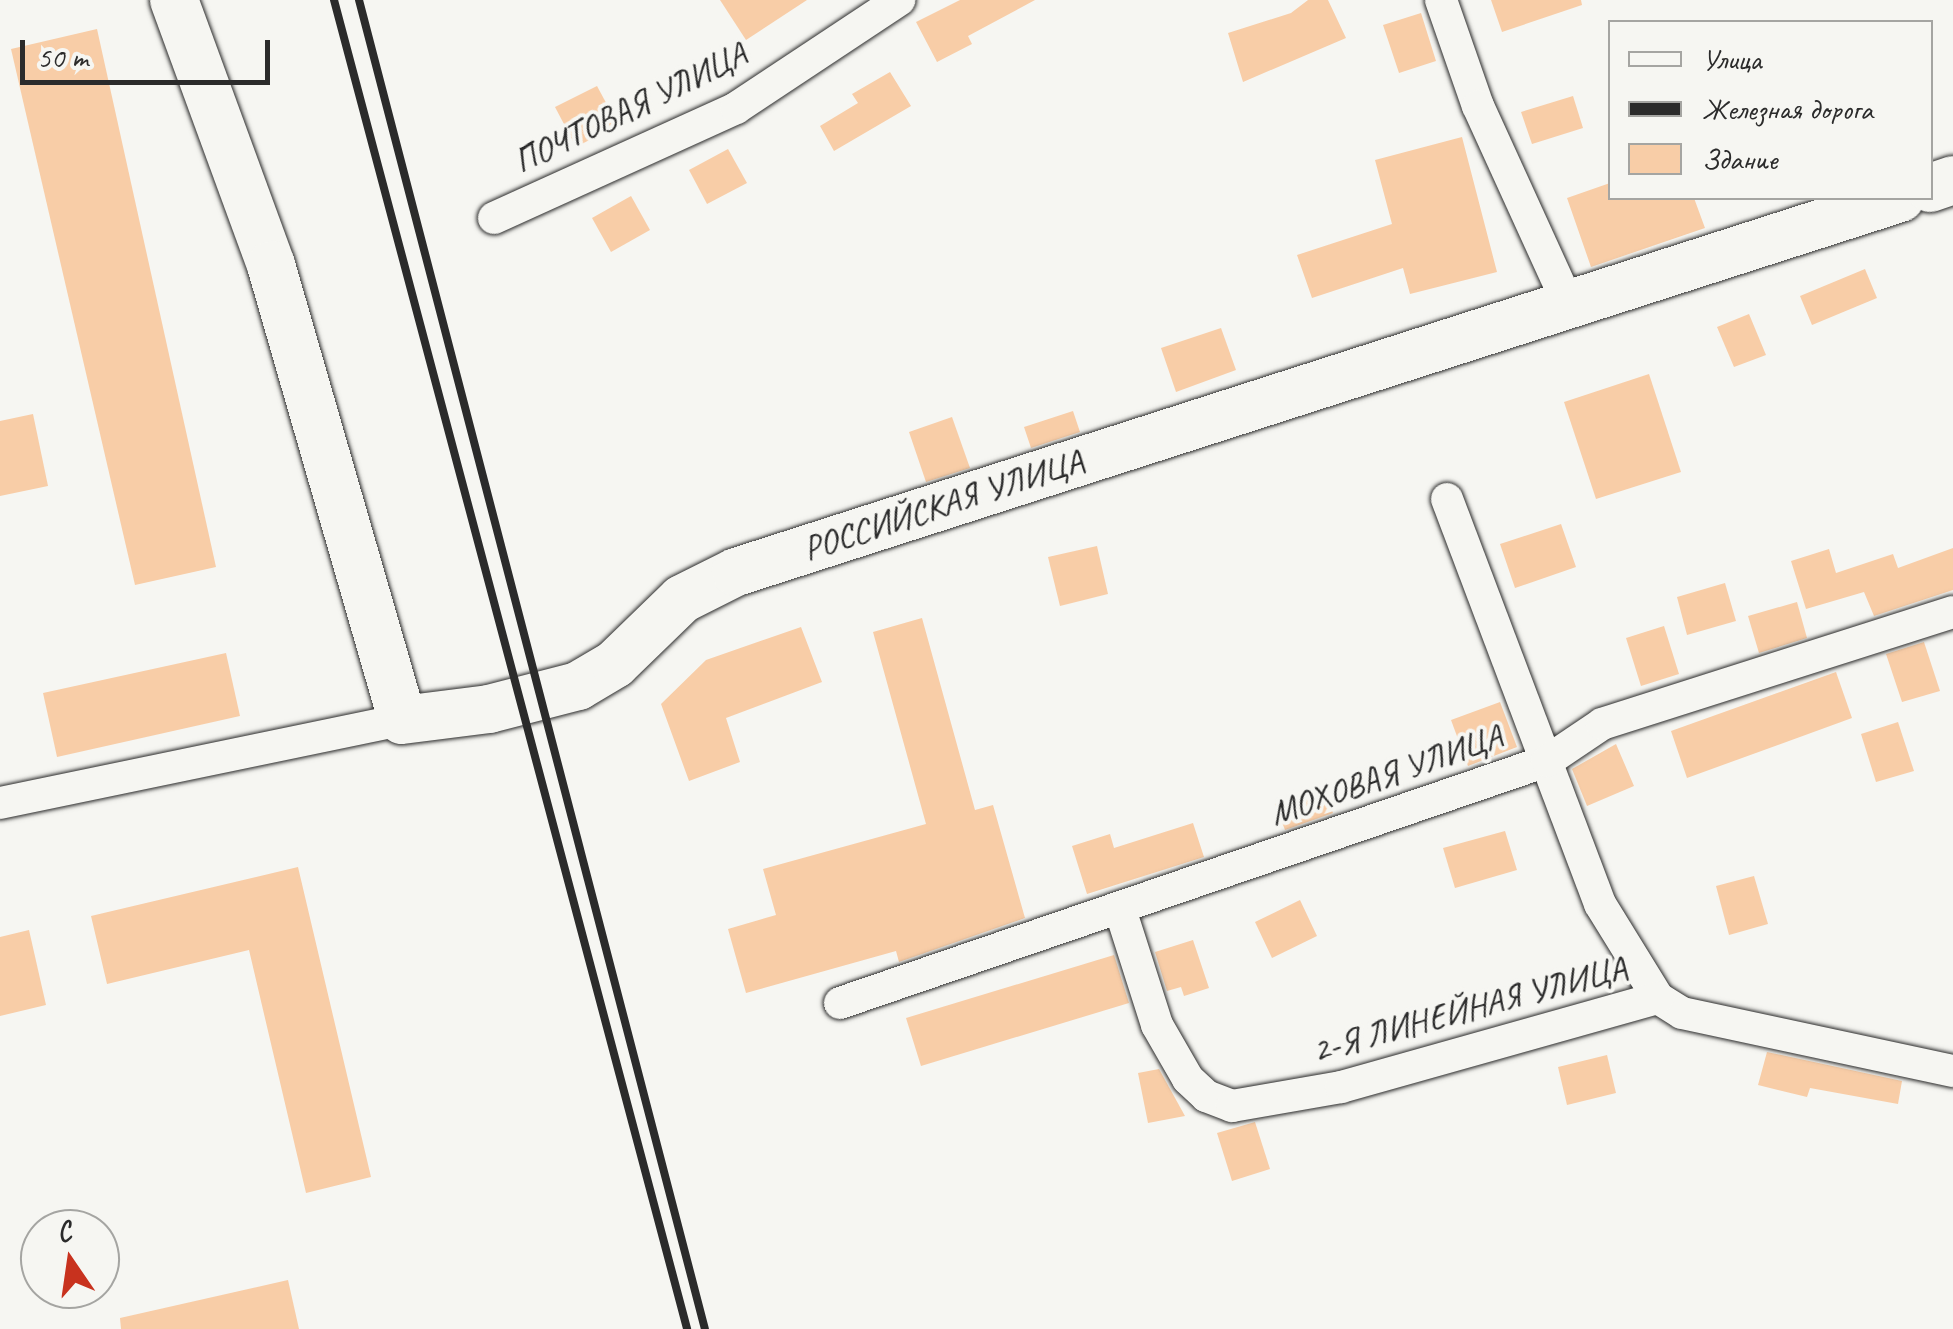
<!DOCTYPE html>
<meta charset="utf-8">
<style>
body{margin:0}
#map{position:relative;width:1953px;height:1329px;overflow:hidden;background:#f6f6f2;font-family:Caveat,sans-serif}
div>[style]{position:absolute}
[style*='--x']{left:calc(var(--x)*1px);top:calc(var(--y)*1px);width:calc(var(--w)*1px);rotate:calc(var(--a)*1deg)}
.building>*{inset:0;background:#f8cda7}
.roads{filter:drop-shadow(0 0 2px #2b2b2b) drop-shadow(0 0 2px #2b2b2b)}
.street>*{height:32px;margin:-16px;padding:0 16px;transform-origin:16px;border-radius:16px;background:#f6f6f2}
.secondary>*{height:48px;margin:-24px;padding:0 24px;transform-origin:24px;border-radius:24px;background:#f6f6f2}
.rail>*{height:8px;margin:-4px;padding:0 4px;transform-origin:4px;border-radius:4px;background:#2b2b2b}
span{translate:-50% -50%;white-space:nowrap;text-align:center;line-height:1.15;-webkit-text-stroke:8px #f6f6f2;paint-order:stroke}
.street-label{font-size:35px;color:#2b2b2b}
.legend{position:absolute;left:1608px;top:20px;width:325px;height:180px;box-sizing:border-box;background:#f6f6f2;border:2px solid #a5a5a2;margin:0;padding:12px 18px;list-style:none;font-size:30px;color:#2b2b2b}
.legend li{display:flex;align-items:center;gap:20px;height:50px}
.legend b{width:50px;border:2px solid #a5a5a2}
.north{position:absolute;left:20px;top:1209px;width:100px;height:100px;box-sizing:border-box;background:#f6f6f2;border:2px solid #a5a5a2;border-radius:50%;rotate:347deg;font-size:28px;font-weight:700;line-height:40px;text-align:center;color:#2b2b2b}
.north::after{content:'';display:block;margin:auto;width:35px;height:45px;background:#c8321e;clip-path:polygon(50% 0,100% 100%,50% 72%,0 100%)}
.scale{position:absolute;left:20px;top:40px;width:250px;height:45px;box-sizing:border-box;border:5px solid #2b2b2b;border-top:0;padding-left:12px;font-size:30px;line-height:35px;white-space:nowrap;color:#2b2b2b;-webkit-text-stroke:8px #f6f6f2;paint-order:stroke}
</style>
<div id="map">
<div class="building">
<div style="clip-path:polygon(720px 0,807px 0,746px 40px)"></div>
<div style="clip-path:polygon(960px 0,1035px 0,968px 36px,972px 44px,937px 62px,916px 22px)"></div>
<div style="clip-path:polygon(1308px 0,1328px 0,1346px 38px,1243px 82px,1228px 33px,1291px 13px)"></div>
<div style="clip-path:polygon(1491px 0,1581px 0,1582px 5px,1502px 32px)"></div>
<div style="clip-path:polygon(1421px 13px,1436px 61px,1399px 73px,1383px 25px)"></div>
<div style="clip-path:polygon(97px 29px,216px 567px,135px 585px,11px 49px)"></div>
<div style="clip-path:polygon(890px 72px,911px 106px,834px 151px,820px 126px,858px 103px,852px 94px)"></div>
<div style="clip-path:polygon(597px 86px,618px 125px,576px 147px,555px 107px)"></div>
<div style="clip-path:polygon(1573px 96px,1583px 128px,1532px 144px,1521px 112px)"></div>
<div style="clip-path:polygon(1462px 137px,1497px 272px,1410px 294px,1403px 268px,1312px 298px,1297px 255px,1392px 224px,1375px 160px)"></div>
<div style="clip-path:polygon(728px 149px,747px 183px,707px 204px,689px 170px)"></div>
<div style="clip-path:polygon(1610px 183px,1610px 198px,1694px 198px,1705px 228px,1591px 267px,1567px 198px)"></div>
<div style="clip-path:polygon(631px 196px,650px 230px,611px 252px,592px 218px)"></div>
<div style="clip-path:polygon(1865px 269px,1877px 298px,1812px 325px,1800px 296px)"></div>
<div style="clip-path:polygon(1749px 314px,1766px 355px,1734px 367px,1717px 327px)"></div>
<div style="clip-path:polygon(1221px 328px,1236px 370px,1176px 392px,1161px 348px)"></div>
<div style="clip-path:polygon(1649px 374px,1681px 472px,1596px 499px,1564px 402px)"></div>
<div style="clip-path:polygon(1073px 411px,1080px 432px,1031px 448px,1024px 427px)"></div>
<div style="clip-path:polygon(33px 414px,48px 486px,0 496px,0 421px)"></div>
<div style="clip-path:polygon(952px 417px,970px 468px,926px 482px,909px 432px)"></div>
<div style="clip-path:polygon(1561px 524px,1576px 567px,1515px 588px,1500px 544px)"></div>
<div style="clip-path:polygon(1097px 546px,1108px 594px,1060px 606px,1048px 557px)"></div>
<div style="clip-path:polygon(1953px 548px,1953px 590px,1874px 616px,1864px 592px,1806px 609px,1791px 561px,1829px 549px,1836px 573px,1893px 554px,1898px 568px)"></div>
<div style="clip-path:polygon(1725px 583px,1736px 621px,1687px 635px,1677px 597px)"></div>
<div style="clip-path:polygon(1797px 602px,1807px 638px,1759px 653px,1748px 616px)"></div>
<div style="clip-path:polygon(922px 618px,975px 810px,993px 805px,1025px 918px,899px 962px,896px 951px,746px 993px,728px 929px,776px 915px,763px 869px,926px 824px,873px 632px)"></div>
<div style="clip-path:polygon(1664px 626px,1679px 674px,1641px 686px,1626px 638px)"></div>
<div style="clip-path:polygon(801px 627px,822px 682px,726px 718px,740px 762px,689px 781px,661px 704px,706px 660px)"></div>
<div style="clip-path:polygon(1924px 642px,1940px 691px,1902px 702px,1886px 654px)"></div>
<div style="clip-path:polygon(226px 653px,240px 716px,57px 757px,43px 693px)"></div>
<div style="clip-path:polygon(1836px 672px,1852px 718px,1687px 778px,1671px 731px)"></div>
<div style="clip-path:polygon(1500px 702px,1517px 747px,1468px 766px,1451px 720px)"></div>
<div style="clip-path:polygon(1898px 722px,1914px 771px,1876px 782px,1861px 734px)"></div>
<div style="clip-path:polygon(1616px 744px,1634px 786px,1587px 806px,1572px 769px)"></div>
<div style="clip-path:polygon(1323px 787px,1333px 813px,1285px 830px,1275px 804px)"></div>
<div style="clip-path:polygon(1193px 823px,1204px 857px,1087px 894px,1072px 846px,1110px 834px,1114px 848px)"></div>
<div style="clip-path:polygon(1505px 831px,1517px 870px,1455px 888px,1443px 848px)"></div>
<div style="clip-path:polygon(298px 867px,371px 1177px,306px 1193px,249px 950px,107px 984px,91px 916px)"></div>
<div style="clip-path:polygon(1754px 876px,1768px 924px,1729px 935px,1716px 886px)"></div>
<div style="clip-path:polygon(1300px 900px,1317px 936px,1272px 958px,1255px 922px)"></div>
<div style="clip-path:polygon(29px 930px,46px 1005px,0 1016px,0 937px)"></div>
<div style="clip-path:polygon(1193px 940px,1209px 988px,1184px 996px,1181px 987px,1167px 991px,1155px 952px)"></div>
<div style="clip-path:polygon(1114px 955px,1129px 1003px,921px 1066px,906px 1018px)"></div>
<div style="clip-path:polygon(1767px 1052px,1902px 1081px,1898px 1104px,1810px 1088px,1807px 1097px,1758px 1085px)"></div>
<div style="clip-path:polygon(1607px 1055px,1616px 1093px,1567px 1105px,1558px 1067px)"></div>
<div style="clip-path:polygon(1159px 1069px,1185px 1116px,1148px 1123px,1138px 1073px)"></div>
<div style="clip-path:polygon(1255px 1122px,1270px 1169px,1232px 1181px,1217px 1133px)"></div>
<div style="clip-path:polygon(288px 1280px,299px 1329px,121px 1329px,120px 1318px)"></div>
</div>
<div class="roads">
<div class="street">
<div style="--x:1441;--y:0;--w:112;--a:70.8"></div>
<div style="--x:1478;--y:106;--w:220;--a:65.5"></div>
<div style="--x:494;--y:218;--w:266;--a:-24.4"></div>
<div style="--x:736;--y:108;--w:196;--a:-33.5"></div>
<div style="--x:1447;--y:499;--w:433;--a:69.3"></div>
<div style="--x:1600;--y:904;--w:110;--a:58.3"></div>
<div style="--x:1658;--y:998;--w:28;--a:32"></div>
<div style="--x:1682;--y:1013;--w:277;--a:12.1"></div>
<div style="--x:0;--y:803;--w:410;--a:-11.7"></div>
<div style="--x:1120;--y:909;--w:122;--a:72.3"></div>
<div style="--x:1157;--y:1025;--w:62;--a:60.1"></div>
<div style="--x:1188;--y:1079;--w:25;--a:43"></div>
<div style="--x:1206;--y:1096;--w:28;--a:21"></div>
<div style="--x:1232;--y:1106;--w:111;--a:-9.9"></div>
<div style="--x:1341;--y:1087;--w:329;--a:-15.7"></div>
<div style="--x:840;--y:1003;--w:747;--a:-18.9"></div>
<div style="--x:1547;--y:761;--w:66;--a:-33.9"></div>
<div style="--x:1602;--y:724;--w:368;--a:-17.7"></div>
</div>
<div class="secondary">
<div style="--x:174;--y:0;--w:282;--a:69.9"></div>
<div style="--x:271;--y:265;--w:473;--a:73.9"></div>
<div style="--x:402;--y:720;--w:88;--a:-7.2"></div>
<div style="--x:489;--y:709;--w:92;--a:-14.5"></div>
<div style="--x:578;--y:686;--w:43;--a:-30.7"></div>
<div style="--x:615;--y:664;--w:93;--a:-44.1"></div>
<div style="--x:682;--y:599;--w:60;--a:-26.6"></div>
<div style="--x:736;--y:572;--w:1223;--a:-17.81"></div>
<div style="--x:1930;--y:188;--w:24;--a:-19"></div>
</div>
</div>
<div class="rail">
<div style="--x:334;--y:0;--w:1375;--a:75.12"></div>
<div style="--x:359;--y:0;--w:1373;--a:75.41"></div>
</div>
<div class="street-label">
<span style="left:630px;top:108px;rotate:-26deg">ПОЧТОВАЯ УЛИЦА</span>
<span style="left:943px;top:505px;rotate:-18deg">РОССИЙСКАЯ УЛИЦА</span>
<span style="left:1386px;top:775px;rotate:-19deg">МОХОВАЯ УЛИЦА</span>
<span style="left:1469px;top:1009px;rotate:-15deg">2-Я ЛИНЕЙНАЯ УЛИЦА</span>
</div>
<ul class="legend">
<li><b style="height:12px;background:#f6f6f2"></b>Улица</li>
<li><b style="height:12px;background:#2b2b2b"></b>Железная дорога</li>
<li><b style="height:28px;background:#f8cda7"></b>Здание</li>
</ul>
<div class="north">С</div>
<div class="scale">50 m</div>
</div>
